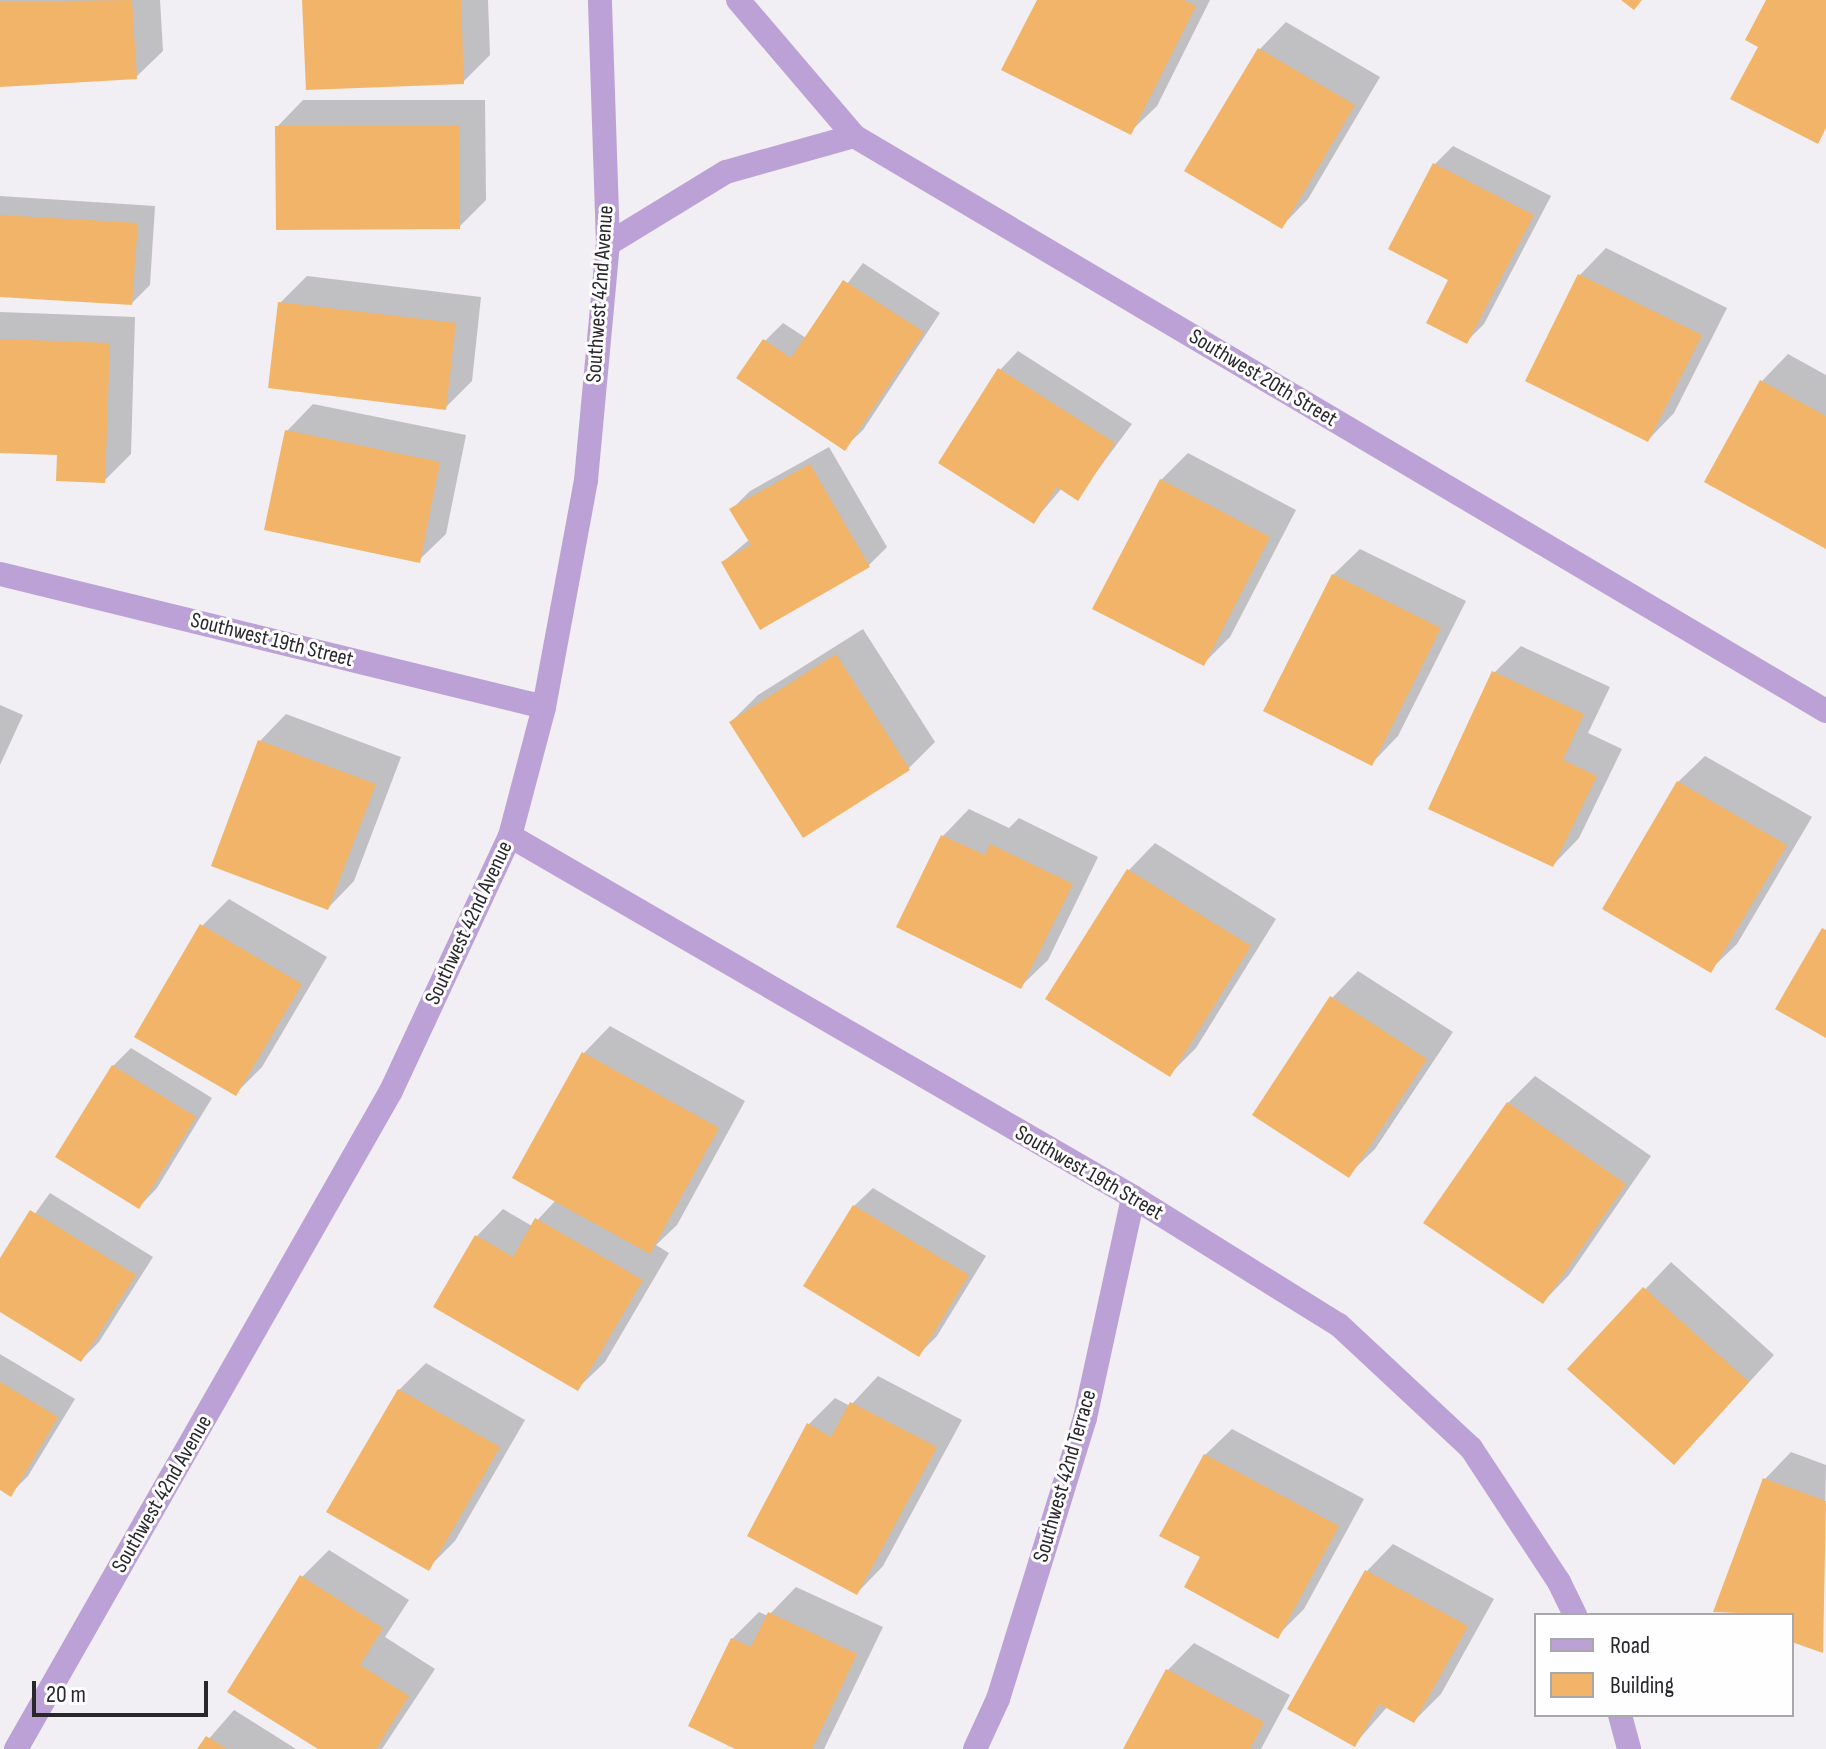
<!DOCTYPE html>
<style>
body{margin:0}
#map{position:relative;width:1826px;height:1749px;overflow:hidden;background:#f1eff3;font-family:"Sofia Sans Condensed",sans-serif}
div>[style]{position:absolute}
[style*='--x']{left:calc(var(--x)*1px);top:calc(var(--y)*1px);width:calc(var(--w)*1px);rotate:calc(var(--a)*1deg)}
.shadow>*{inset:0;background:#0003}
.building>*{inset:0;background:#f2b468}
.minor>*{height:24px;margin:-12px;padding:0 12px;transform-origin:12px;border-radius:12px;background:#bca1d6}
span{translate:-50% -50%;white-space:nowrap;text-align:center;line-height:1.15;-webkit-text-stroke:6px #fefdff;paint-order:stroke}
.street-label{font-size:22px;color:#282729}
.legend{position:absolute;left:1534px;top:1613px;width:260px;height:104px;box-sizing:border-box;background:#fefdff;border:2px solid #a8a7a9;margin:0;padding:10px 14px;list-style:none;font-size:24px;color:#282729}
.legend li{display:flex;align-items:center;gap:16px;height:40px}
.legend b{width:40px;border:2px solid #a8a7a9}
.scale{position:absolute;left:32px;top:1681px;width:176px;height:36px;box-sizing:border-box;border:4px solid #282729;border-top:0;padding-left:10px;font-size:24px;line-height:28px;white-space:nowrap;color:#282729;-webkit-text-stroke:6px #fefdff;paint-order:stroke}
</style>
<div id="map">
<div class="shadow">
<div style="clip-path:polygon(0 0,160px 0,163px 51px,136px 77px,0 85px)"></div>
<div style="clip-path:polygon(304px 0,488px 0,490px 55px,463px 82px)"></div>
<div style="clip-path:polygon(1039px 0,1210px 0,1157px 106px,1130px 132px)"></div>
<div style="clip-path:polygon(1286px 22px,1380px 77px,1308px 199px,1282px 226px,1187px 171px,1260px 49px)"></div>
<div style="clip-path:polygon(303px 100px,485px 100px,486px 200px,459px 227px,277px 127px)"></div>
<div style="clip-path:polygon(1453px 146px,1551px 196px,1484px 324px,1466px 342px,1450px 279px,1435px 164px)"></div>
<div style="clip-path:polygon(0 196px,155px 206px,150px 285px,132px 303px,0 295px)"></div>
<div style="clip-path:polygon(1606px 248px,1727px 308px,1674px 413px,1648px 440px,1580px 275px)"></div>
<div style="clip-path:polygon(863px 263px,940px 313px,863px 430px,844px 448px,765px 341px,783px 323px,806px 338px)"></div>
<div style="clip-path:polygon(307px 276px,481px 297px,472px 381px,445px 408px,280px 303px)"></div>
<div style="clip-path:polygon(0 312px,135px 317px,131px 454px,104px 481px,59px 453px,0 451px)"></div>
<div style="clip-path:polygon(1018px 351px,1132px 424px,1077px 498px,1062px 488px,1034px 521px,1000px 370px)"></div>
<div style="clip-path:polygon(1788px 354px,1826px 375px,1826px 547px,1762px 381px)"></div>
<div style="clip-path:polygon(313px 404px,466px 435px,446px 534px,419px 560px,287px 431px)"></div>
<div style="clip-path:polygon(829px 447px,887px 547px,869px 565px,723px 562px,750px 539px,732px 509px,750px 491px)"></div>
<div style="clip-path:polygon(1188px 453px,1296px 510px,1230px 637px,1203px 664px,1161px 480px)"></div>
<div style="clip-path:polygon(1360px 549px,1466px 601px,1398px 736px,1372px 763px,1333px 575px)"></div>
<div style="clip-path:polygon(863px 629px,935px 742px,908px 769px,731px 722px,758px 695px)"></div>
<div style="clip-path:polygon(1521px 646px,1610px 687px,1588px 733px,1622px 749px,1579px 838px,1553px 865px,1494px 673px)"></div>
<div style="clip-path:polygon(0 705px,23px 715px,0 765px)"></div>
<div style="clip-path:polygon(286px 714px,401px 757px,354px 881px,328px 908px,260px 741px)"></div>
<div style="clip-path:polygon(1705px 756px,1812px 817px,1737px 944px,1710px 970px,1678px 782px)"></div>
<div style="clip-path:polygon(969px 809px,1009px 828px,1019px 818px,1098px 857px,1048px 960px,1021px 986px,943px 836px)"></div>
<div style="clip-path:polygon(1155px 843px,1276px 919px,1196px 1048px,1170px 1074px,1048px 998px,1129px 870px)"></div>
<div style="clip-path:polygon(229px 899px,327px 957px,262px 1067px,235px 1094px,202px 926px)"></div>
<div style="clip-path:polygon(1358px 971px,1453px 1032px,1375px 1149px,1348px 1175px,1332px 998px)"></div>
<div style="clip-path:polygon(610px 1026px,745px 1101px,677px 1225px,656px 1245px,669px 1253px,605px 1362px,578px 1388px,477px 1236px,503px 1209px,532px 1226px,556px 1200px,515px 1178px,584px 1053px)"></div>
<div style="clip-path:polygon(131px 1048px,212px 1098px,157px 1188px,139px 1207px,113px 1066px)"></div>
<div style="clip-path:polygon(1535px 1076px,1651px 1156px,1569px 1275px,1543px 1302px,1508px 1103px)"></div>
<div style="clip-path:polygon(873px 1188px,986px 1256px,937px 1336px,919px 1354px,806px 1285px,854px 1206px)"></div>
<div style="clip-path:polygon(50px 1193px,153px 1257px,99px 1342px,81px 1360px,0 1310px,0 1262px)"></div>
<div style="clip-path:polygon(1671px 1262px,1774px 1355px,1701px 1435px,1570px 1369px)"></div>
<div style="clip-path:polygon(0 1354px,75px 1399px,28px 1476px,10px 1494px,0 1488px)"></div>
<div style="clip-path:polygon(426px 1363px,525px 1420px,455px 1541px,428px 1568px,399px 1390px)"></div>
<div style="clip-path:polygon(878px 1376px,962px 1420px,883px 1566px,857px 1593px,809px 1424px,835px 1398px,850px 1406px)"></div>
<div style="clip-path:polygon(1232px 1429px,1364px 1499px,1304px 1609px,1277px 1636px,1202px 1557px,1205px 1455px)"></div>
<div style="clip-path:polygon(1791px 1452px,1826px 1465px,1822px 1651px,1792px 1639px,1792px 1615px,1715px 1610px,1765px 1479px)"></div>
<div style="clip-path:polygon(1393px 1544px,1494px 1599px,1441px 1694px,1414px 1721px,1388px 1706px,1354px 1745px,1290px 1709px,1367px 1571px)"></div>
<div style="clip-path:polygon(329px 1550px,409px 1600px,385px 1637px,435px 1669px,382px 1749px,322px 1749px,302px 1577px)"></div>
<div style="clip-path:polygon(796px 1587px,883px 1627px,824px 1749px,740px 1749px,732px 1639px,759px 1612px,768px 1616px)"></div>
<div style="clip-path:polygon(1194px 1643px,1290px 1695px,1261px 1749px,1125px 1749px,1168px 1670px)"></div>
<div style="clip-path:polygon(234px 1710px,296px 1749px,200px 1749px)"></div>
</div>
<div class="building">
<div style="clip-path:polygon(132px 0,137px 79px,0 87px,0 2px)"></div>
<div style="clip-path:polygon(302px 0,461px 0,464px 84px,306px 90px)"></div>
<div style="clip-path:polygon(1037px 0,1184px 0,1196px 6px,1131px 135px,1001px 70px)"></div>
<div style="clip-path:polygon(1621px 0,1642px 0,1634px 10px)"></div>
<div style="clip-path:polygon(1766px 0,1826px 0,1826px 128px,1818px 144px,1730px 99px,1758px 47px,1745px 40px)"></div>
<div style="clip-path:polygon(1258px 48px,1355px 105px,1282px 229px,1184px 171px)"></div>
<div style="clip-path:polygon(459px 125px,460px 229px,276px 230px,275px 126px)"></div>
<div style="clip-path:polygon(1433px 163px,1534px 215px,1467px 344px,1426px 323px,1448px 280px,1388px 249px)"></div>
<div style="clip-path:polygon(0 215px,138px 223px,132px 305px,0 297px)"></div>
<div style="clip-path:polygon(1578px 274px,1702px 335px,1648px 442px,1525px 381px)"></div>
<div style="clip-path:polygon(843px 280px,924px 332px,845px 451px,736px 378px,763px 339px,791px 358px)"></div>
<div style="clip-path:polygon(278px 302px,456px 323px,446px 410px,268px 388px)"></div>
<div style="clip-path:polygon(0 339px,110px 343px,105px 483px,56px 481px,57px 455px,0 453px)"></div>
<div style="clip-path:polygon(998px 368px,1115px 443px,1078px 501px,1057px 487px,1034px 524px,938px 463px)"></div>
<div style="clip-path:polygon(1760px 380px,1826px 416px,1826px 549px,1704px 482px)"></div>
<div style="clip-path:polygon(285px 430px,440px 462px,420px 563px,264px 530px)"></div>
<div style="clip-path:polygon(810px 464px,870px 567px,760px 630px,721px 562px,751px 545px,729px 509px)"></div>
<div style="clip-path:polygon(1160px 479px,1270px 537px,1204px 666px,1092px 609px)"></div>
<div style="clip-path:polygon(1332px 574px,1441px 628px,1372px 766px,1263px 711px)"></div>
<div style="clip-path:polygon(836px 654px,910px 770px,803px 838px,729px 722px)"></div>
<div style="clip-path:polygon(1492px 671px,1584px 714px,1563px 760px,1597px 776px,1553px 867px,1428px 809px)"></div>
<div style="clip-path:polygon(258px 740px,376px 784px,328px 910px,211px 866px)"></div>
<div style="clip-path:polygon(1677px 781px,1787px 845px,1711px 973px,1602px 909px)"></div>
<div style="clip-path:polygon(941px 835px,985px 855px,990px 844px,1073px 884px,1021px 989px,896px 927px)"></div>
<div style="clip-path:polygon(1127px 869px,1251px 946px,1170px 1077px,1045px 999px)"></div>
<div style="clip-path:polygon(200px 924px,302px 984px,236px 1096px,134px 1037px)"></div>
<div style="clip-path:polygon(1822px 928px,1826px 930px,1826px 1038px,1775px 1009px)"></div>
<div style="clip-path:polygon(1330px 996px,1427px 1059px,1349px 1178px,1252px 1115px)"></div>
<div style="clip-path:polygon(582px 1052px,719px 1128px,650px 1254px,512px 1178px)"></div>
<div style="clip-path:polygon(112px 1065px,196px 1117px,139px 1209px,55px 1157px)"></div>
<div style="clip-path:polygon(1507px 1102px,1626px 1184px,1543px 1304px,1423px 1223px)"></div>
<div style="clip-path:polygon(853px 1205px,969px 1275px,919px 1357px,803px 1286px)"></div>
<div style="clip-path:polygon(30px 1210px,136px 1275px,81px 1362px,0 1312px,0 1258px)"></div>
<div style="clip-path:polygon(535px 1218px,643px 1280px,578px 1391px,433px 1307px,475px 1235px,513px 1257px)"></div>
<div style="clip-path:polygon(1643px 1287px,1749px 1382px,1674px 1465px,1567px 1369px)"></div>
<div style="clip-path:polygon(0 1382px,58px 1417px,11px 1497px,0 1490px)"></div>
<div style="clip-path:polygon(398px 1389px,500px 1447px,429px 1571px,326px 1512px)"></div>
<div style="clip-path:polygon(850px 1402px,937px 1447px,857px 1595px,747px 1536px,807px 1423px,831px 1437px)"></div>
<div style="clip-path:polygon(1204px 1454px,1339px 1526px,1278px 1639px,1184px 1587px,1200px 1557px,1159px 1536px)"></div>
<div style="clip-path:polygon(1763px 1478px,1826px 1501px,1823px 1653px,1792px 1642px,1792px 1615px,1713px 1612px)"></div>
<div style="clip-path:polygon(1365px 1570px,1468px 1626px,1414px 1723px,1379px 1704px,1355px 1747px,1287px 1709px)"></div>
<div style="clip-path:polygon(300px 1575px,383px 1628px,360px 1665px,409px 1696px,376px 1749px,318px 1749px,227px 1692px)"></div>
<div style="clip-path:polygon(768px 1612px,857px 1654px,812px 1749px,735px 1749px,688px 1726px,731px 1638px,751px 1647px)"></div>
<div style="clip-path:polygon(1166px 1669px,1264px 1722px,1250px 1749px,1123px 1749px)"></div>
<div style="clip-path:polygon(206px 1736px,227px 1749px,197px 1749px)"></div>
</div>
<div class="minor">
<div style="--x:738;--y:0;--w:179;--a:49.5"></div>
<div style="--x:854;--y:136;--w:1129;--a:30.61"></div>
<div style="--x:608;--y:244;--w:138;--a:-31.4"></div>
<div style="--x:726;--y:172;--w:133;--a:-15.7"></div>
<div style="--x:0;--y:574;--w:560;--a:13.74"></div>
<div style="--x:510;--y:836;--w:720;--a:30.09"></div>
<div style="--x:1133;--y:1197;--w:243;--a:31.9"></div>
<div style="--x:1339;--y:1325;--w:180;--a:43"></div>
<div style="--x:1471;--y:1448;--w:160;--a:56.7"></div>
<div style="--x:1559;--y:1582;--w:37;--a:64"></div>
<div style="--x:1620;--y:1715;--w:35;--a:75"></div>
<div style="--x:16;--y:1749;--w:757;--a:-60.32"></div>
<div style="--x:391;--y:1091;--w:281;--a:-65"></div>
<div style="--x:510;--y:836;--w:133;--a:-75.2"></div>
<div style="--x:544;--y:707;--w:231;--a:-79.5"></div>
<div style="--x:586;--y:480;--w:237;--a:-84.7"></div>
<div style="--x:608;--y:244;--w:244;--a:-91.9"></div>
<div style="--x:975;--y:1749;--w:55;--a:-65.3"></div>
<div style="--x:998;--y:1699;--w:294;--a:-72.8"></div>
<div style="--x:1085;--y:1418;--w:226;--a:-77.7"></div>
</div>
<div class="street-label">
<span style="left:600px;top:294px;rotate:-86deg">Southwest 42nd Avenue</span>
<span style="left:1263px;top:378px;rotate:31deg">Southwest 20th Street</span>
<span style="left:272px;top:640px;rotate:14deg">Southwest 19th Street</span>
<span style="left:469px;top:923px;rotate:-65deg">Southwest 42nd Avenue</span>
<span style="left:1089px;top:1173px;rotate:30deg">Southwest 19th Street</span>
<span style="left:1065px;top:1476px;rotate:-74deg">Southwest 42nd Terrace</span>
<span style="left:162px;top:1494px;rotate:-60deg">Southwest 42nd Avenue</span>
</div>
<ul class="legend">
<li><b style="height:10px;background:#bca1d6"></b>Road</li>
<li><b style="height:22px;background:#f2b468"></b>Building</li>
</ul>
<div class="scale">20 m</div>
</div>
